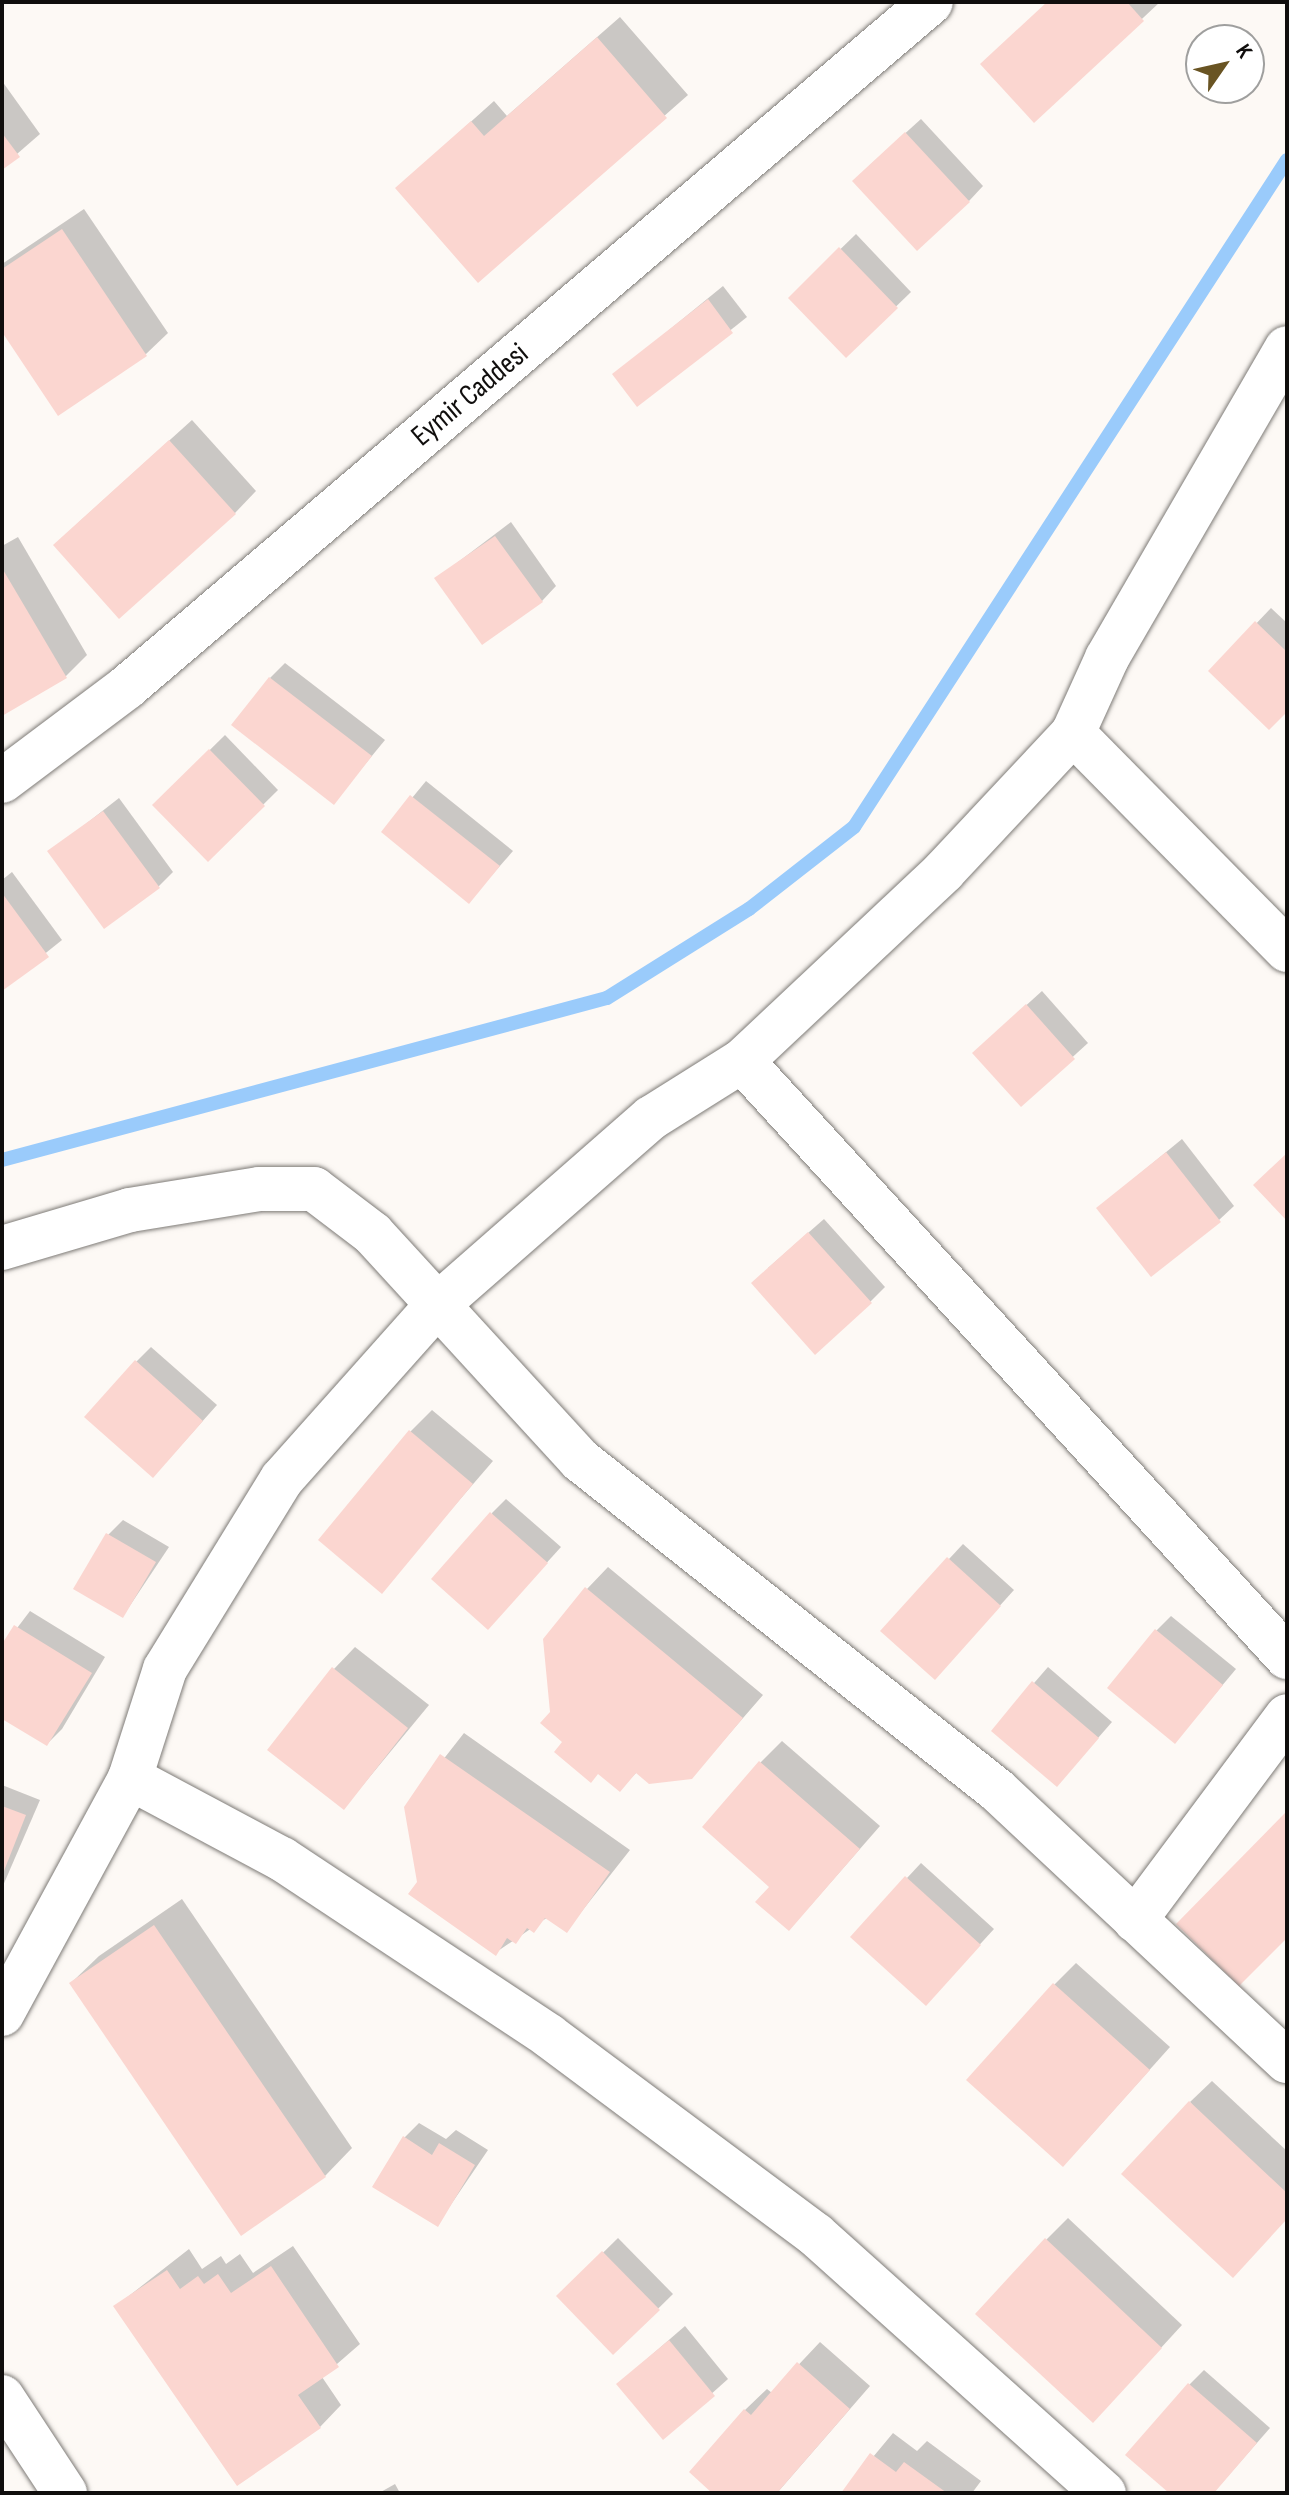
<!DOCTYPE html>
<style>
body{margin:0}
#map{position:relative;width:1289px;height:2495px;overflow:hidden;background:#fdf9f5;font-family:"Sofia Sans Condensed",sans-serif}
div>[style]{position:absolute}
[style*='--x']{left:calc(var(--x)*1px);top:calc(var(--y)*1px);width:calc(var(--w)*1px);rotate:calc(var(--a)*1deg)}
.shadow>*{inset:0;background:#0003}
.stream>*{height:14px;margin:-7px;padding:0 7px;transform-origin:7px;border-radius:7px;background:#9acbfb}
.building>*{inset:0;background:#fbd6d0}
.roads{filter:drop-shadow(0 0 2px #7e7b77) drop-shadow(0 0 2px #7e7b77)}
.street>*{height:44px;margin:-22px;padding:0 22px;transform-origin:22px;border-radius:22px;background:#fff}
.secondary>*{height:44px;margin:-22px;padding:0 22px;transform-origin:22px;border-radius:22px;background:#fff}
.highway>*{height:44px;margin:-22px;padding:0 22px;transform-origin:22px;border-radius:22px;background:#fff}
span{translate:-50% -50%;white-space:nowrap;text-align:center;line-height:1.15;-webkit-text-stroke:7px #fff;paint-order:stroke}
.street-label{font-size:30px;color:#100e0d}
.frame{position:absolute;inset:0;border:4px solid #100e0d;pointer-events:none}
.north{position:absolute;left:1185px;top:24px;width:80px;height:80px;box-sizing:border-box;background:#fff;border:2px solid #9f9f9e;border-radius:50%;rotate:56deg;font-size:22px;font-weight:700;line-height:32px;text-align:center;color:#100e0d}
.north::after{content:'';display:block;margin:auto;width:28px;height:36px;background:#695423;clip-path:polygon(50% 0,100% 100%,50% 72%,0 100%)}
</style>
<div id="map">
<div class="shadow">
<div style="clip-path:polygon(1048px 2px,1160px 2px,1034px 120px)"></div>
<div style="clip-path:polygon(620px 17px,688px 95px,478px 280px,397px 188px,494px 101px,507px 116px)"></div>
<div style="clip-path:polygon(2px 81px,40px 134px,2px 167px)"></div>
<div style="clip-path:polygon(921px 119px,983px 186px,969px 201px,869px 166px)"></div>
<div style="clip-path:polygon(84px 209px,168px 333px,146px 354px,2px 328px,2px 264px)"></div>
<div style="clip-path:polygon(856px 234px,911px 292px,846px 355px,790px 298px)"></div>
<div style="clip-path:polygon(723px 286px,747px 317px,638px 404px,614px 375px)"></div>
<div style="clip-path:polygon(192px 420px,256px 491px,235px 513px,78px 523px)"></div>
<div style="clip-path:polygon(511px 522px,556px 586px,542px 601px,437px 578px)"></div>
<div style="clip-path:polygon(18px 537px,87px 655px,66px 676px,2px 714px,2px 546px)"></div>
<div style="clip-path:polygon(1271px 608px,1287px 623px,1287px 709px,1211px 671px)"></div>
<div style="clip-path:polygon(285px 663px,385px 740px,334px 802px,270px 678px)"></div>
<div style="clip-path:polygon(225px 735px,278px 790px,208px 859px,154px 805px)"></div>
<div style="clip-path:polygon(426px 781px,513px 851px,469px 901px,384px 832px)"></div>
<div style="clip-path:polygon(119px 798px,173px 872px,158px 887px,50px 852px)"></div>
<div style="clip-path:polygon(12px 872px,62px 940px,2px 988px,2px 880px)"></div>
<div style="clip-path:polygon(1042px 991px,1088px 1043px,1021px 1104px,990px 1038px)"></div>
<div style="clip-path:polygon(1182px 1139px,1234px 1206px,1219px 1220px,1098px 1208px)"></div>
<div style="clip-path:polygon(824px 1219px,885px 1287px,870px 1302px,768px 1268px)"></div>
<div style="clip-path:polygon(151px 1347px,217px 1405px,167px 1461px,136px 1362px)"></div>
<div style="clip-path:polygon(432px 1410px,493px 1461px,381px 1591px,410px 1432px)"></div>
<div style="clip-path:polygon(506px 1499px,561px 1547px,502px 1612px,492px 1513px)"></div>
<div style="clip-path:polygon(123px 1520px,169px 1547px,123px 1616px,108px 1535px)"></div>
<div style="clip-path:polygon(963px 1544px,1014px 1590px,949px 1662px,949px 1559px)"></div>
<div style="clip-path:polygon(608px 1567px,763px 1695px,691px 1778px,637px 1772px,620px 1789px,552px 1712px,587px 1589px)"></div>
<div style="clip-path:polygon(30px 1611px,105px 1657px,62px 1729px,47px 1744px,2px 1716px,2px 1648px)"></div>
<div style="clip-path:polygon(1171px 1616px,1236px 1669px,1175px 1742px,1156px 1631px)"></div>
<div style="clip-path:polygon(355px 1647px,429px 1705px,344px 1808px,334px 1669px)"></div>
<div style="clip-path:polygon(1048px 1667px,1112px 1722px,1057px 1785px,993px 1730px)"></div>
<div style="clip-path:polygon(464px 1733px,630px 1850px,567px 1930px,548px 1917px,495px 1953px,419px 1882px,406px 1807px)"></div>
<div style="clip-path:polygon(782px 1741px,880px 1826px,810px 1906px,772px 1886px,760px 1763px)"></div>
<div style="clip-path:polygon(2px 1785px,40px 1800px,2px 1888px)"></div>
<div style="clip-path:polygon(1287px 1814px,1287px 1935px,1239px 1983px,1179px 1924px)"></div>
<div style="clip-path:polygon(921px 1863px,994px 1929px,940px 1988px,907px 1878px)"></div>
<div style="clip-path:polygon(182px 1899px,352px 2148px,325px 2176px,71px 1983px,99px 1956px)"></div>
<div style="clip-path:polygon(1076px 1963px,1170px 2047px,1085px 2142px,1054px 1985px)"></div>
<div style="clip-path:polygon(1212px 2081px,1287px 2151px,1287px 2218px,1190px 2102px)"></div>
<div style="clip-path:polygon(419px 2123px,446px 2139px,456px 2130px,488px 2150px,437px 2225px,404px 2138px)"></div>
<div style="clip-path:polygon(1068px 2218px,1182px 2325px,1114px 2399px,1046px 2240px)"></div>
<div style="clip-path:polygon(618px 2238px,673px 2294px,614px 2352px,559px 2296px)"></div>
<div style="clip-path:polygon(293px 2246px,360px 2344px,322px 2377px,341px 2405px,320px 2427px,116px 2306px,189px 2249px,202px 2269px,221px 2256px,226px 2264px,240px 2254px,253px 2273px)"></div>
<div style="clip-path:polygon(685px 2326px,728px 2379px,663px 2437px,618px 2384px)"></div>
<div style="clip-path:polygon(820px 2342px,870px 2386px,777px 2493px,715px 2493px,745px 2410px,767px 2389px,772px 2393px)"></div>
<div style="clip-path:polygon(1204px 2370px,1270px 2428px,1213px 2493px,1172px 2493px,1189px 2385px)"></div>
<div style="clip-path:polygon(893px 2433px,917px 2451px,927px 2441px,981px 2481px,972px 2493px,843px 2493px)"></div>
<div style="clip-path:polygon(395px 2484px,400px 2493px,379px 2493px)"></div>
</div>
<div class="stream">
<div style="--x:2;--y:1160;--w:626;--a:-14.99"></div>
<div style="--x:607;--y:998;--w:168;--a:-32.1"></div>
<div style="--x:749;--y:909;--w:133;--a:-38"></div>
<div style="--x:854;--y:827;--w:795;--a:-57.01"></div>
</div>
<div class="building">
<div style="clip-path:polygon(1047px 2px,1127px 2px,1144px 21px,1034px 123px,980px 64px)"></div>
<div style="clip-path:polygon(597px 37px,667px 118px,478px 283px,395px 188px,471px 121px,484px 136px)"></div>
<div style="clip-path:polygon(905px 132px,970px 202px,917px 251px,852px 181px)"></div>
<div style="clip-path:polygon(2px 133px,20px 157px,2px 170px)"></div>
<div style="clip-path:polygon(62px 229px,147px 356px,58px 416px,2px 332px,2px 269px)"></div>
<div style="clip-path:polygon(839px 247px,898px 308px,846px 358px,788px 298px)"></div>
<div style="clip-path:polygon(708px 299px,733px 333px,637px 407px,612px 374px)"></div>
<div style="clip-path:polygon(169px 440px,236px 514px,119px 619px,53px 545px)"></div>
<div style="clip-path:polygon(495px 536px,543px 602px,482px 645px,434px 578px)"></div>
<div style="clip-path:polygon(2px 568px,67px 678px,2px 716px)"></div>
<div style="clip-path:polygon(1255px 621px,1287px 652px,1287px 712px,1269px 730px,1208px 671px)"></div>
<div style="clip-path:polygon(269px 677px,372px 756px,334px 805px,231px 725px)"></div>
<div style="clip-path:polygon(209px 749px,265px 806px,208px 862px,152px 805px)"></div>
<div style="clip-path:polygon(410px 795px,500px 866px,469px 904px,381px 832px)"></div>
<div style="clip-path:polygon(103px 811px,160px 888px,104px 929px,47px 851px)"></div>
<div style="clip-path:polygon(2px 893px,49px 957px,2px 991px)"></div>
<div style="clip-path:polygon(1026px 1004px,1075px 1059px,1021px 1107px,972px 1053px)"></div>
<div style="clip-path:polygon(1166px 1152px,1221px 1222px,1151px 1277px,1096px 1208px)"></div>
<div style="clip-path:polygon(1287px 1153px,1287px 1221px,1253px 1185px)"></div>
<div style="clip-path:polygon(808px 1232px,872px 1303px,815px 1355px,751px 1283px)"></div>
<div style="clip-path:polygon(135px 1360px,203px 1421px,153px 1478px,84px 1417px)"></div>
<div style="clip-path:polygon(409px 1430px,473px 1484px,382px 1594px,318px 1540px)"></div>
<div style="clip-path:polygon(490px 1512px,548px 1563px,488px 1630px,431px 1579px)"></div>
<div style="clip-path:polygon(106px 1533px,156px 1562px,123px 1618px,73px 1589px)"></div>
<div style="clip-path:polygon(947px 1557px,1001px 1606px,935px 1680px,880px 1631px)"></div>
<div style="clip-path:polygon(585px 1587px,743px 1718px,692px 1779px,649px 1784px,636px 1773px,620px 1792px,598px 1774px,591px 1783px,554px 1752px,562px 1742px,540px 1723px,550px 1712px,543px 1639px)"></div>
<div style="clip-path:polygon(14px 1625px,92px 1673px,47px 1746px,2px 1719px,2px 1644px)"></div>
<div style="clip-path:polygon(1155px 1629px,1223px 1685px,1175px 1744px,1107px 1688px)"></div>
<div style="clip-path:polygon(332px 1667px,408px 1728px,344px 1810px,267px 1750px)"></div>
<div style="clip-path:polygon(1032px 1681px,1099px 1738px,1057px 1787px,991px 1731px)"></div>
<div style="clip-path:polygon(440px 1754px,610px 1872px,567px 1933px,545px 1918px,534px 1933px,527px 1928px,516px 1944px,507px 1938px,496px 1956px,408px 1894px,417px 1882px,404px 1807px)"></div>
<div style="clip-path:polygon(759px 1761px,860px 1849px,789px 1931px,755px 1902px,769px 1887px,702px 1827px)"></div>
<div style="clip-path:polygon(2px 1806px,26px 1815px,2px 1876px)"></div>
<div style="clip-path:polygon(1285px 1813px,1287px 1938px,1239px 1986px,1176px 1924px)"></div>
<div style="clip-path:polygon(905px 1876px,981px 1945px,926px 2006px,850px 1937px)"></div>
<div style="clip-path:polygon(154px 1925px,326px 2177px,241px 2236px,69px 1983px)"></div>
<div style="clip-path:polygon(1053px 1983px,1150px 2070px,1063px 2167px,966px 2080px)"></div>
<div style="clip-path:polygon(1189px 2101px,1287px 2193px,1287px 2219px,1233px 2278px,1121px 2174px)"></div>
<div style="clip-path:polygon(403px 2136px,432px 2155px,439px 2143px,475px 2165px,438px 2227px,372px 2187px)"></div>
<div style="clip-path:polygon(1045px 2238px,1162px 2348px,1093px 2423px,975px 2314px)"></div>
<div style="clip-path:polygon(602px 2251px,660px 2310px,613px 2355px,556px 2296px)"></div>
<div style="clip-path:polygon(271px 2266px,339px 2367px,298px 2395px,321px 2428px,237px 2486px,113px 2306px,167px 2270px,180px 2289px,198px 2276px,204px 2284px,218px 2274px,231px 2293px)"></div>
<div style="clip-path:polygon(669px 2340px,715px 2396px,663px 2440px,616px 2384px)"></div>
<div style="clip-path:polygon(797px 2362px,850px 2409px,777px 2493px,712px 2493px,689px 2472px,744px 2409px,751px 2415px)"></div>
<div style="clip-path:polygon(1188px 2383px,1257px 2443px,1214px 2493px,1169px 2493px,1125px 2455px)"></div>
<div style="clip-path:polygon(870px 2453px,896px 2472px,904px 2462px,947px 2493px,841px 2493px)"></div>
</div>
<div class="roads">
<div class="street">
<div style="--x:1073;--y:733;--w:305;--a:45.4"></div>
<div style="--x:742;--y:1061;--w:808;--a:47.56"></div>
<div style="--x:2;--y:1248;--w:134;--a:-16.5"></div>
<div style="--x:130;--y:1210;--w:131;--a:-9.2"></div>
<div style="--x:259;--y:1189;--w:55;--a:0"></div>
<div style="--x:314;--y:1189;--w:74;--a:37.3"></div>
<div style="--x:373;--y:1234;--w:306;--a:47.5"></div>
<div style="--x:580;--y:1460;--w:532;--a:38.36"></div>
<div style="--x:997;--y:1790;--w:397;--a:43.1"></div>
<div style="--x:130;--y:1778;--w:172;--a:28.1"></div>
<div style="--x:282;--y:1859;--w:320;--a:33.5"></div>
<div style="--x:549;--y:2036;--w:333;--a:36.7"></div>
<div style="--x:816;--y:2235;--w:387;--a:41.9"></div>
<div style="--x:1135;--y:1920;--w:254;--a:-53.3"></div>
<div style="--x:2;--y:2014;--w:268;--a:-61.5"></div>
<div style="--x:130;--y:1778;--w:114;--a:-72.2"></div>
<div style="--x:165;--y:1669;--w:223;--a:-58.4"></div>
<div style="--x:282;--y:1479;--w:232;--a:-48.3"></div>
<div style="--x:436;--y:1306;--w:286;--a:-41.2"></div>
<div style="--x:651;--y:1118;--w:107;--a:-32.1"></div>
<div style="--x:742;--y:1061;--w:277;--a:-43.2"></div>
<div style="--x:944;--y:871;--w:189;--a:-46.9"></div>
<div style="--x:1073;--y:733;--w:82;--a:-65.6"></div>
<div style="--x:1107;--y:658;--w:358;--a:-59.9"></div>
</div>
<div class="secondary">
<div style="--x:2;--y:781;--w:156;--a:-36.9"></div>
<div style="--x:127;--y:687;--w:1056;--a:-40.43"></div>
</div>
<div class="highway">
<div style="--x:2;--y:2397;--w:115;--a:56.7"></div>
</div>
</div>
<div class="street-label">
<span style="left:470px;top:395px;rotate:-40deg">Eymir Caddesi</span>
</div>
<div class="frame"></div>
<div class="north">K</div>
</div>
